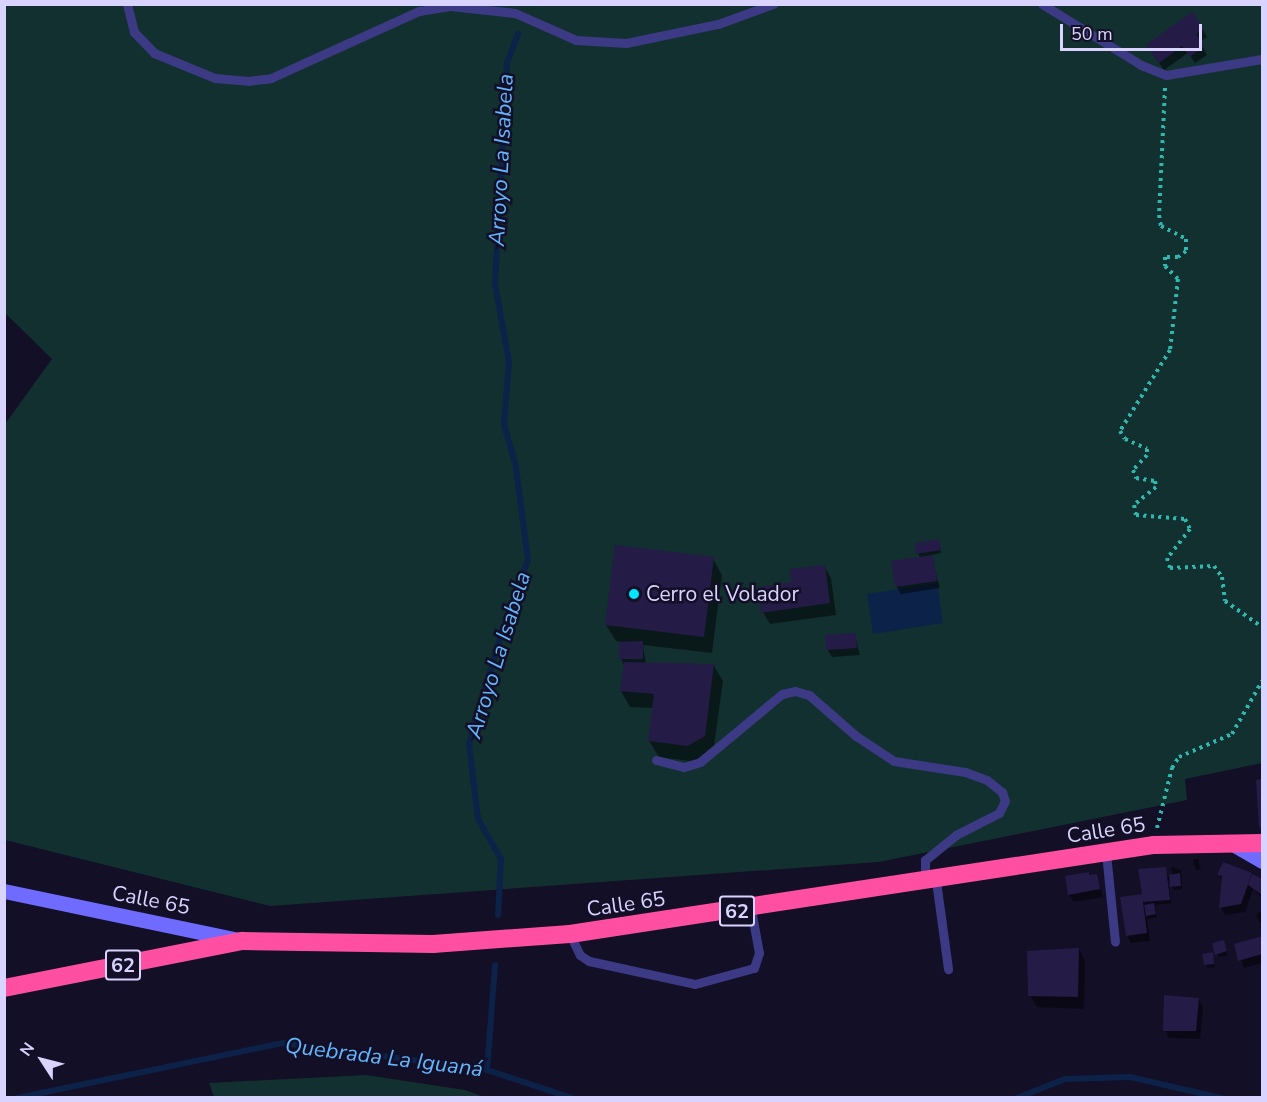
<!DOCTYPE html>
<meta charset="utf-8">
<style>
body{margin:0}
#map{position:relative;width:1267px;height:1102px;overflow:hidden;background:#130f26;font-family:"Nunito Sans",sans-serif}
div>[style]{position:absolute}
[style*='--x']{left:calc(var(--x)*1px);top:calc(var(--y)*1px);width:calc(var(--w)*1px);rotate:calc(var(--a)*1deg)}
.green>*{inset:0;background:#12302f}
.water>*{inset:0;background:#0c2248}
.shadow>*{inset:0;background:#0007}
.stream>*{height:6px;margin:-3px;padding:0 3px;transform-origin:3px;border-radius:3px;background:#0c2248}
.building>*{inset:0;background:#241b47}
.path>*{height:4px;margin-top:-2px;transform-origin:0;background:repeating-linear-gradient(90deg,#2fb8b0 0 3px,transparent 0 7.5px)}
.lane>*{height:9px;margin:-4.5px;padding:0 4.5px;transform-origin:4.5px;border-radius:4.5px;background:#3d3a85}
.secondary>*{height:15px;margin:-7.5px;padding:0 7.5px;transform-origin:7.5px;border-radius:7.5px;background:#6f6bff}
.highway>*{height:18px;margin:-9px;padding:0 9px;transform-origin:9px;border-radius:9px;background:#ff4fa3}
.dots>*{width:16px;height:16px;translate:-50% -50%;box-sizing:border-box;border:3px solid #130f26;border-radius:50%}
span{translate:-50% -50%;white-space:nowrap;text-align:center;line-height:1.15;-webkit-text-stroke:5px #130f26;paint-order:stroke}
.shield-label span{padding:2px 4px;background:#130f26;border:2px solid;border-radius:4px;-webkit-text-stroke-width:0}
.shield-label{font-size:20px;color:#d9d4ff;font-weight:700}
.poi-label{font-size:21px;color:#d9d4ff}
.left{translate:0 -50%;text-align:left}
.street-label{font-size:21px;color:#d9d4ff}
.water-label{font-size:22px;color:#62b6ff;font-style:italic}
.frame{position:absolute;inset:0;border:6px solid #d9d4ff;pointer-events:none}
.north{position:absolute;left:12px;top:1030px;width:60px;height:60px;-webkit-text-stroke:4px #130f26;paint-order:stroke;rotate:306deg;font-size:16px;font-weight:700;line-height:24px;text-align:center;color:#d9d4ff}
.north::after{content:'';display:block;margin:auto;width:21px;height:27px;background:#d9d4ff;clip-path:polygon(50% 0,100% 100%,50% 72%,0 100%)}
.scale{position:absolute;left:1060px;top:24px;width:142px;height:27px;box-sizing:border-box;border:3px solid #d9d4ff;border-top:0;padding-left:8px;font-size:18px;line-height:21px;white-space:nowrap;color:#d9d4ff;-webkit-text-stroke:4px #130f26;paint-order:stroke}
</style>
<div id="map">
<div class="green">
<div style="clip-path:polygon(5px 5px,1262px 5px,1262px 763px,1185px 779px,1187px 800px,879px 862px,270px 906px,5px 840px,5px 424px,52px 359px,5px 313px)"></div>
<div style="clip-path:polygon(366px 1075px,465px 1090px,484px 1097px,214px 1097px,209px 1083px)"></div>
</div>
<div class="water">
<div style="clip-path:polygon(937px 583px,943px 623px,873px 634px,867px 594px)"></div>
</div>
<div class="shadow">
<div style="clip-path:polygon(1203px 30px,1207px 37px,1200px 42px,1207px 55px,1195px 63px,1188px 53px,1164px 70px,1152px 53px)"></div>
<div style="clip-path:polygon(940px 544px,941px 553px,931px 555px,940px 588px,901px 594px,896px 586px,920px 558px,918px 553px)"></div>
<div style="clip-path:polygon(616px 547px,713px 559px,722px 575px,712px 653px,643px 645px,646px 664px,714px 666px,723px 681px,713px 753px,697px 762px,659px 757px,649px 741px,653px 708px,630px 707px,621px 691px,625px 667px,621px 659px,621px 642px,616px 641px,606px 625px)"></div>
<div style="clip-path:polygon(824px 566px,831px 578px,836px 615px,770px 624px,763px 612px,793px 584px)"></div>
<div style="clip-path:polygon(855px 635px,860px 655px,832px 657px,827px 649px)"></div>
<div style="clip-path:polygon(1258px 781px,1262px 781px,1262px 830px,1257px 808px,1260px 807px)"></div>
<div style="clip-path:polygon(1198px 859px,1201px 870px,1196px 870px,1193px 860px)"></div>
<div style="clip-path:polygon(1171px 867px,1181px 870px,1182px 889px,1174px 890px,1168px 880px,1171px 903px,1155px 905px,1157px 917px,1147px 919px,1150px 941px,1131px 943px,1127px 936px,1141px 896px,1145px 903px,1140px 871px,1165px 869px,1168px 876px,1173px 875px)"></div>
<div style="clip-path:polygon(1251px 874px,1262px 881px,1262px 898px,1253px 889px,1245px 912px,1225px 915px,1221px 908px,1223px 882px,1219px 875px)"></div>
<div style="clip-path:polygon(1096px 875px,1103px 897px,1074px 902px,1069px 895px)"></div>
<div style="clip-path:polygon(1262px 910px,1262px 926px,1256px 915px)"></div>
<div style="clip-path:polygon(1262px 938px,1262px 963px,1244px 968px,1236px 945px)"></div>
<div style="clip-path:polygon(1225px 945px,1228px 955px,1219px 957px,1217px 954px)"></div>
<div style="clip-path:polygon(1079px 949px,1085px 961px,1084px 1009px,1037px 1007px,1030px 995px)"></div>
<div style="clip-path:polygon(1212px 954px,1215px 967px,1207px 968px,1204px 956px)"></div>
<div style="clip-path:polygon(1198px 999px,1203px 1007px,1200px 1039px,1169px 1038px,1165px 1030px)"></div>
</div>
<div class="stream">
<div style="--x:498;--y:915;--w:56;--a:-86.9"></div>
<div style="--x:501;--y:859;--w:46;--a:-119.9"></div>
<div style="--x:478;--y:819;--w:76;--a:-96.8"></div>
<div style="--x:469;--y:744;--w:118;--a:-73.7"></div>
<div style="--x:502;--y:631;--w:76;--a:-69.9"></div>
<div style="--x:528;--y:560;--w:94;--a:-97.4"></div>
<div style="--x:516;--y:467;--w:45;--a:-105.6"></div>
<div style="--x:504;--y:424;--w:62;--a:-85.4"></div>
<div style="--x:509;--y:362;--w:79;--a:-100.2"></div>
<div style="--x:495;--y:284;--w:221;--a:-86.9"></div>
<div style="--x:507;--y:63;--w:31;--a:-69"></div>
<div style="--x:487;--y:1070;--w:105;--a:-85.6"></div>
<div style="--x:17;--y:1098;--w:272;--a:-11.7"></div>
<div style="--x:283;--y:1043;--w:206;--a:7.5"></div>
<div style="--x:487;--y:1070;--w:89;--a:18.2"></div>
<div style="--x:1017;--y:1098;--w:52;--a:-21.6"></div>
<div style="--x:1065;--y:1079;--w:65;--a:-1.8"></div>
<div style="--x:1130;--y:1077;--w:93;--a:13"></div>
</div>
<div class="building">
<div style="clip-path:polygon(1192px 12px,1204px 29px,1196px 34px,1204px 46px,1190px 57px,1182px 46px,1159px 63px,1146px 45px)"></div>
<div style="clip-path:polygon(939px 539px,941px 550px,916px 554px,915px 543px)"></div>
<div style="clip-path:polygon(615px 545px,714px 557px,704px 637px,605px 625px)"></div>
<div style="clip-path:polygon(933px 555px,937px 581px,895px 587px,891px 561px)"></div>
<div style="clip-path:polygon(825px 565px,830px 603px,761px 613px,758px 587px,791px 582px,790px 569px)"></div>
<div style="clip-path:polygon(856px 633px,857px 648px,826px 650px,825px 635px)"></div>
<div style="clip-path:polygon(643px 641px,643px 659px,619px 659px,619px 642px)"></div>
<div style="clip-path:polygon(624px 662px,714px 664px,705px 736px,688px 746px,648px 741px,654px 694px,620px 691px)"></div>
<div style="clip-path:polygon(1262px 779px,1262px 827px,1259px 828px,1256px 780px)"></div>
<div style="clip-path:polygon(1223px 862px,1252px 873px,1241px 904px,1219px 908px,1222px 876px,1217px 875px)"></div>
<div style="clip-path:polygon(1166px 867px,1170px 900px,1143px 902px,1147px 933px,1126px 936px,1120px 897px,1142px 894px,1138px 869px)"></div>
<div style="clip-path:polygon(1089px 872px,1089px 875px,1097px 874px,1100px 889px,1068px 895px,1065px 876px)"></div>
<div style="clip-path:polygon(1180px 873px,1181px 886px,1170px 887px,1169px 875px)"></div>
<div style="clip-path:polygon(1252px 874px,1262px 879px,1262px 895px,1248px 885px)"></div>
<div style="clip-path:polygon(1154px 903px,1156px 914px,1146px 916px,1144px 905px)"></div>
<div style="clip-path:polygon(1262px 936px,1262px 954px,1238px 961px,1234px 944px)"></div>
<div style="clip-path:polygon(1224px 940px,1227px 951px,1215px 955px,1212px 943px)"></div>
<div style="clip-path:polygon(1079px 948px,1078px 997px,1028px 996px,1027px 951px)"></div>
<div style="clip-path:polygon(1213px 952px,1214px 964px,1204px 965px,1202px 954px)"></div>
<div style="clip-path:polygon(1164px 995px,1199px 998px,1196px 1031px,1163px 1031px)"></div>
</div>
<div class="path">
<div style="--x:1165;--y:88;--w:127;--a:92.7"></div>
<div style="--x:1159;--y:215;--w:11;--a:80"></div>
<div style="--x:1161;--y:226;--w:28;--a:27"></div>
<div style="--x:1186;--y:239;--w:12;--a:90"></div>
<div style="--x:1186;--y:251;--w:10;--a:143"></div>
<div style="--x:1178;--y:257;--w:13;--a:180"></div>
<div style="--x:1165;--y:257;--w:9;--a:90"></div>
<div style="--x:1165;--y:266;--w:18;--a:45"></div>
<div style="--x:1178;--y:279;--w:71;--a:96.4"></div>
<div style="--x:1170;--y:350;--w:95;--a:121.7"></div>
<div style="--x:1120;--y:431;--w:9;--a:58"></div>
<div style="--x:1125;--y:439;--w:24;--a:24"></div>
<div style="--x:1147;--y:449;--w:6;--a:90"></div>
<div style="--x:1147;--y:455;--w:21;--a:133"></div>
<div style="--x:1133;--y:470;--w:9;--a:69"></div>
<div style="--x:1136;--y:478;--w:19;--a:9"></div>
<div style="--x:1155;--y:481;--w:6;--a:81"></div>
<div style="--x:1156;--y:487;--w:28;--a:141"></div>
<div style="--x:1134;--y:505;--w:10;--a:79"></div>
<div style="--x:1136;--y:515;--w:49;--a:4.7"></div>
<div style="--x:1185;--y:519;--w:11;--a:63"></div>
<div style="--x:1190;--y:529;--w:37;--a:128"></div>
<div style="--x:1167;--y:558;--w:10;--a:73"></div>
<div style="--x:1170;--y:568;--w:44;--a:-2.6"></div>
<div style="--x:1214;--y:566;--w:14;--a:54"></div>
<div style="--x:1222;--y:577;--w:24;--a:83"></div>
<div style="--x:1225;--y:601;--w:45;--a:35.1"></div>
<div style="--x:1157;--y:828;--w:62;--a:-76"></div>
<div style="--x:1172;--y:768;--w:13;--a:-58"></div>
<div style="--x:1179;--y:757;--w:58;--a:-23.5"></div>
<div style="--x:1232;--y:734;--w:61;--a:-60.5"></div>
</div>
<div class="lane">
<div style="--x:127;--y:4;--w:29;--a:76"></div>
<div style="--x:134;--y:32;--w:29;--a:46"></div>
<div style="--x:154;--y:53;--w:66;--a:22.3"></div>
<div style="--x:215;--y:78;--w:33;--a:5"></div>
<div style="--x:248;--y:81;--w:23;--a:-7"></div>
<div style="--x:271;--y:78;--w:162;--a:-24.4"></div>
<div style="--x:419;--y:11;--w:31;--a:-9"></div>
<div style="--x:450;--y:6;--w:65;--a:6.1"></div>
<div style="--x:515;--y:13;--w:67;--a:23.9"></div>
<div style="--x:576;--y:40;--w:50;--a:3.4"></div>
<div style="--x:626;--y:43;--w:94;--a:-11.7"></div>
<div style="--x:718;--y:24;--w:59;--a:-20"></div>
<div style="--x:1042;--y:4;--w:116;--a:31.6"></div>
<div style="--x:1141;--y:65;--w:27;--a:22"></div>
<div style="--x:1166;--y:75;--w:97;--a:-9.5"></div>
<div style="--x:656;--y:760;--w:29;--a:14"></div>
<div style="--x:684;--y:767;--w:17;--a:-17"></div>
<div style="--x:700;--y:762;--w:107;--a:-39.7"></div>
<div style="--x:782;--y:694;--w:13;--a:-13"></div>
<div style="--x:795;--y:691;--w:15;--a:16"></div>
<div style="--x:809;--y:695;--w:62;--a:41.1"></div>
<div style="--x:856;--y:736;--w:45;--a:33.3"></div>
<div style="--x:894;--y:761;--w:72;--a:8.8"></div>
<div style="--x:965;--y:772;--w:23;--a:20"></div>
<div style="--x:987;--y:780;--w:19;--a:39"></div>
<div style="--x:1002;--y:792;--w:9;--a:72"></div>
<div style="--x:1005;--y:801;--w:13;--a:117"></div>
<div style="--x:999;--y:813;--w:48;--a:152.9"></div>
<div style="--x:956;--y:835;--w:40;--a:141"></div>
<div style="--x:925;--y:860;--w:22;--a:90"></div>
<div style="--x:1106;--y:853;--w:89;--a:84.2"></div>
<div style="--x:936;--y:881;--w:89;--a:82.2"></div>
<div style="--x:570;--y:934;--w:23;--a:65"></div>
<div style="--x:580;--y:955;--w:11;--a:34"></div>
<div style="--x:589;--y:961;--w:108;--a:12.2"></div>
<div style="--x:695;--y:984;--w:61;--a:-15.2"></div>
<div style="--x:754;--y:968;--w:16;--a:-72"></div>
<div style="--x:759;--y:953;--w:45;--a:-100.3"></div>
</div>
<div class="secondary">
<div style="--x:1231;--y:843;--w:36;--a:30"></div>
<div style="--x:4;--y:891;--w:240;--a:11.8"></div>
</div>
<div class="highway">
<div style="--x:4;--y:988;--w:243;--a:-11.2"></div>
<div style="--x:242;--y:941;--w:191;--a:0.9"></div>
<div style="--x:433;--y:944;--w:137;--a:-4.2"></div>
<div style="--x:570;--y:934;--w:591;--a:-8.67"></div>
<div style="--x:1154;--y:845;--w:108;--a:-1.1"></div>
</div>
<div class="dots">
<div style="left:634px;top:594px;background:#00e5ff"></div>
</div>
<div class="shield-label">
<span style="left:737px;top:911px">62</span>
<span style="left:123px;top:965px">62</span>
</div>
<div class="poi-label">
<span class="left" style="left:646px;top:594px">Cerro el Volador</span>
</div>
<div class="street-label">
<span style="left:1106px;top:830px;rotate:-9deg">Calle 65</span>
<span style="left:151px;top:900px;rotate:11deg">Calle 65</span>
<span style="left:626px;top:904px;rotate:-8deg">Calle 65</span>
</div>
<div class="water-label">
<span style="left:502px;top:160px;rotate:-87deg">Arroyo La Isabela</span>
<span style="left:499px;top:655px;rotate:-73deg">Arroyo La Isabela</span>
<span style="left:384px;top:1058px;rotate:7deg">Quebrada La Iguaná</span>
</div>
<div class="frame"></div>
<div class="north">N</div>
<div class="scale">50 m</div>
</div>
